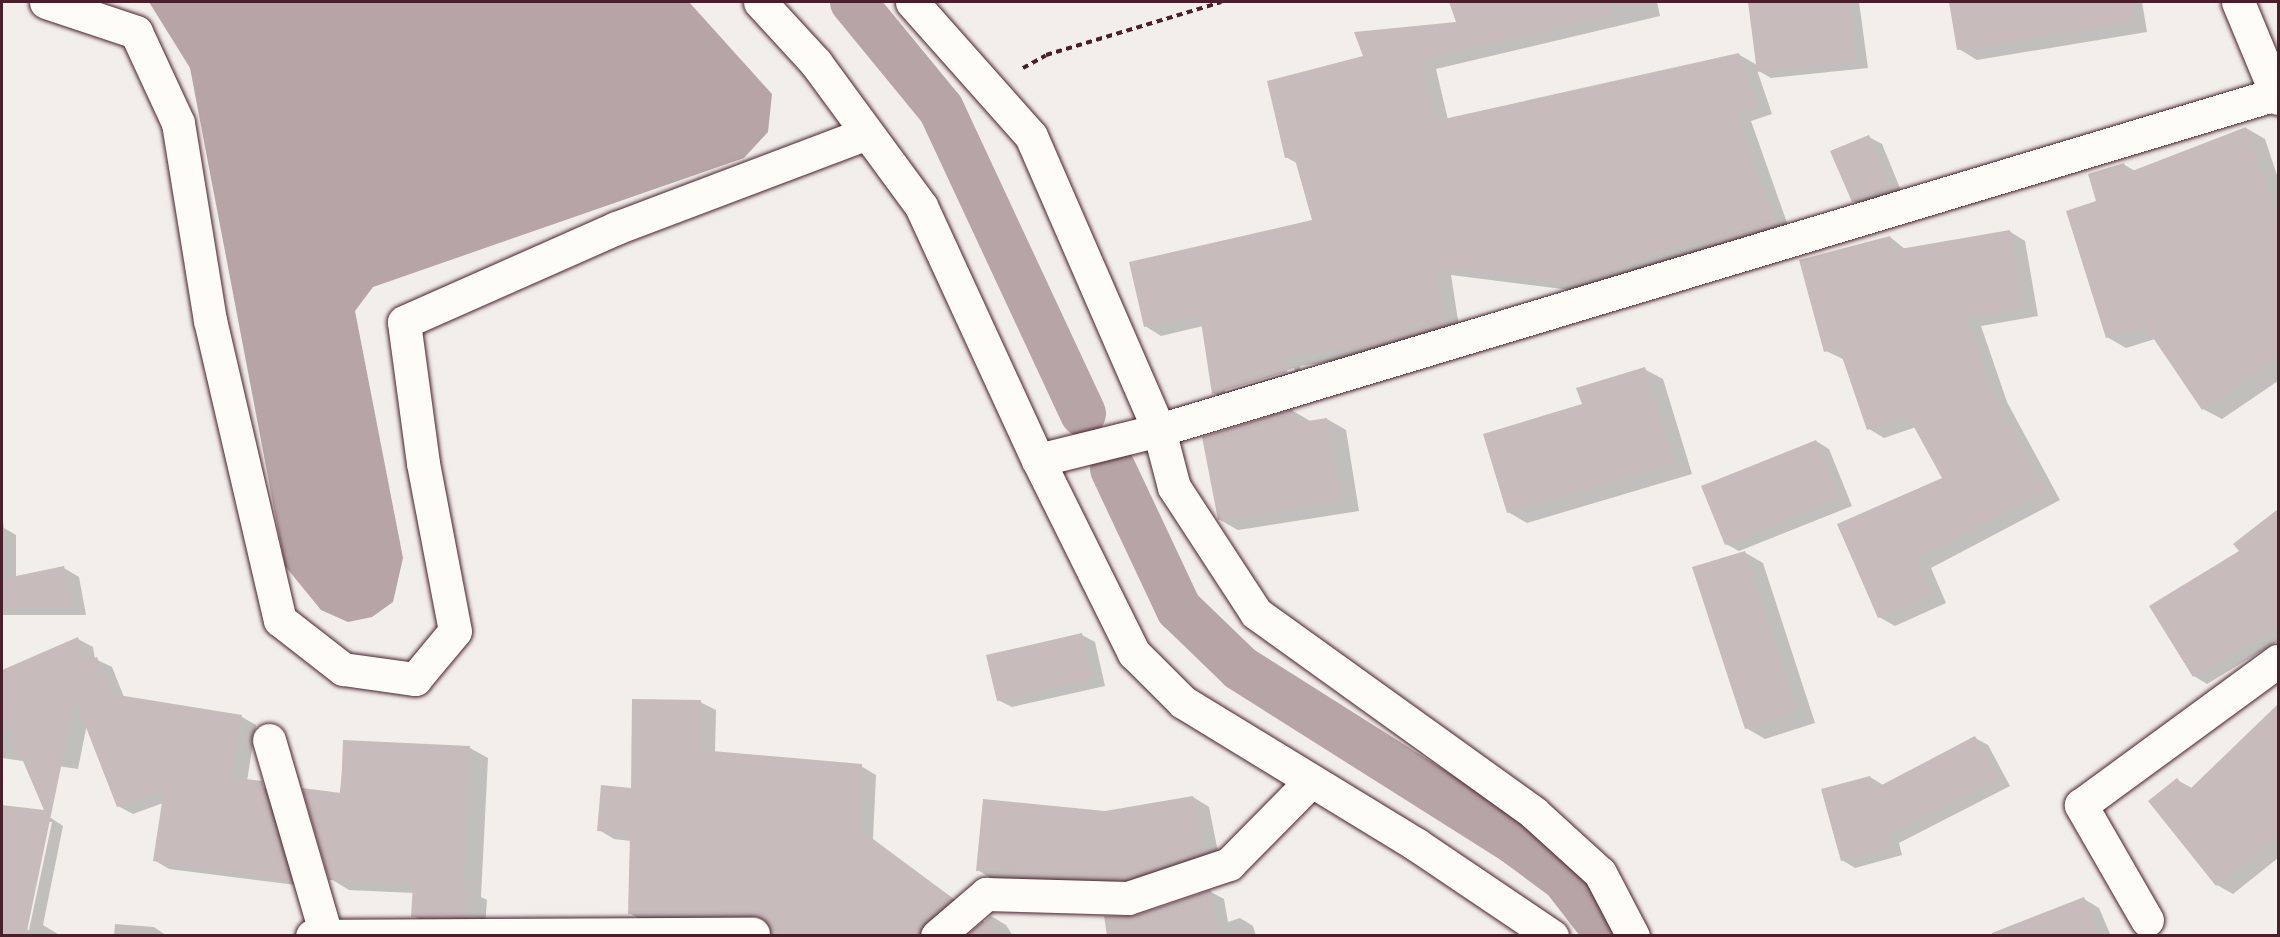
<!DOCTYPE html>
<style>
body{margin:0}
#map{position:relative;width:2280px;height:937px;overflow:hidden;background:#f2efeb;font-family:Caveat,sans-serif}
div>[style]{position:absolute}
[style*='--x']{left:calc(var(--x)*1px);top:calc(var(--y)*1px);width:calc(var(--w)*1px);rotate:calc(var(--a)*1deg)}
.water>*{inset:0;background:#b7a5a6}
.shadow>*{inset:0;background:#0003}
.canal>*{height:46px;margin:-23px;padding:0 23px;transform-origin:23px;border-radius:23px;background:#b7a5a6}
.building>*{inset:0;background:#c8bbbb}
.path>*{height:4px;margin-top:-2px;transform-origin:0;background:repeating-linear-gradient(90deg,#4a1f2b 0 6px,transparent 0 10.5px)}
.roads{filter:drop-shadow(0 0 2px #4a1f2b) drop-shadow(0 0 2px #4a1f2b)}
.minor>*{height:33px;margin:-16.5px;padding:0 16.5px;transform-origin:16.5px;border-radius:16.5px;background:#fdfcf7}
.major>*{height:33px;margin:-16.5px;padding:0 16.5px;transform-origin:16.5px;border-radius:16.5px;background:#fdfcf7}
span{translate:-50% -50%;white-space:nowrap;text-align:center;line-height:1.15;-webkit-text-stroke:4.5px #fdfcf7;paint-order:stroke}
.frame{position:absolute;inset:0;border:3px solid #4a1f2b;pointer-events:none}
</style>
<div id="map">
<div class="water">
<div style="clip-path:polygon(149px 2px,689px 2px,772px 94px,768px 132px,744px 158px,373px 287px,355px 311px,403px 558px,393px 602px,372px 617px,348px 622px,321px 610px,285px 566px,190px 68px)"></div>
</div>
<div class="shadow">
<div style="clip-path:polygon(evenodd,1451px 2px,1657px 2px,1660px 16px,1436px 69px,1448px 120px,1738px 54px,1757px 65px,1749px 2px,1859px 2px,1868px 68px,1771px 78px,1757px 70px,1772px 114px,1751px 121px,1791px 234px,1595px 293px,1451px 275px,1460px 333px,1399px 351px,1300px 366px,1302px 381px,1229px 403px,1214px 393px,1203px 326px,1161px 336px,1145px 326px,1314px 221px,1298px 164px,1286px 157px,1365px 57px,1457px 24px,1451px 2px,1294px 368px,1295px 371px,1225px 392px,1225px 389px,1294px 368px)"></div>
<div style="clip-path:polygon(1951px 2px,2142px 2px,2147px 32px,1977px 60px,1959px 49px)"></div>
<div style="clip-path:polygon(2246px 128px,2265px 139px,2278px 178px,2278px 381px,2222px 419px,2203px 409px,2155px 339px,2126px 348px,2107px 337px,2098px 202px,2123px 164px,2135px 171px)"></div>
<div style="clip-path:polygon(1869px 137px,1882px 144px,1902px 193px,1866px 208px,1853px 201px)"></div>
<div style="clip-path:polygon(2009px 231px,2025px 241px,2038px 316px,1981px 326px,2007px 402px,2060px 500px,1931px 568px,1946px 603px,1895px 626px,1879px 617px,1944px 479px,1916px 427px,1884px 438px,1869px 429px,1845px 360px,1826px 351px,1890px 237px,1906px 250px)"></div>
<div style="clip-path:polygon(1644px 369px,1663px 379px,1692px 474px,1527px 523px,1508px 512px,1583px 405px)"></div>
<div style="clip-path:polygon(1293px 411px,1312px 422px,1327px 419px,1346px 430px,1359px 511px,1238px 530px,1220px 520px)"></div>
<div style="clip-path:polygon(1816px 441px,1829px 449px,1852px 506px,1739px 551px,1726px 544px)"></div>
<div style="clip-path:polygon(2278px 512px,2278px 641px,2207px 684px,2194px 676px,2241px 551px,2235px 544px)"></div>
<div style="clip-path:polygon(2px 514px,4px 528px,16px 535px,16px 577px,64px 568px,79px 577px,86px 615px,2px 615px)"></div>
<div style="clip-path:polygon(1744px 552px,1763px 563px,1815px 723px,1765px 739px,1746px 728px)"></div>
<div style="clip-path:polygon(1082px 635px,1095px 642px,1105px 686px,1012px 707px,998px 700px)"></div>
<div style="clip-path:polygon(78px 639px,93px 647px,95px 659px,112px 667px,124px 697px,242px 717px,256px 725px,247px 781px,276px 792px,304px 886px,169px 869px,154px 860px,163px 803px,133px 814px,118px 806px,87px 724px,78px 769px,2px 758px,2px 671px)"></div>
<div style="clip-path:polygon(700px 702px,716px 710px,715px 753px,861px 766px,876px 775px,873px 839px,966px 908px,937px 936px,773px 936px,769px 926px,645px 922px,629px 913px,631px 841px,614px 839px,599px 830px)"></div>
<div style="clip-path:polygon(2270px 714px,2278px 718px,2278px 858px,2233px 894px,2217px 885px,2177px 780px,2192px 788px)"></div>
<div style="clip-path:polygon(1975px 738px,1988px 745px,2010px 786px,1899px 843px,1902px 855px,1855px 868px,1842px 860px,1870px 777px,1883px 785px)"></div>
<div style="clip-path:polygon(345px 742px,470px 748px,488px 758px,481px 897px,487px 900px,485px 926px,431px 926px,413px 916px,414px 893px,349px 890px,331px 879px)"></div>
<div style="clip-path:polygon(1193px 797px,1209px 807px,1220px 862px,1142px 888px,994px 880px,978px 870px,1105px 813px)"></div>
<div style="clip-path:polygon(evenodd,2px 813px,51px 818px,63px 826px,43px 925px,61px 936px,2px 936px,2px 813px,48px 822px,52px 822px,29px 930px,26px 929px,48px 822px)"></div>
<div style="clip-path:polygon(1211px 892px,1224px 899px,1228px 922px,1240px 918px,1253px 926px,1256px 936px,1171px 936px)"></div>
<div style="clip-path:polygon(2084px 899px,2099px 908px,2111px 936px,1986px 936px)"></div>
<div style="clip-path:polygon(991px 916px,1006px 925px,1013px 936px,969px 936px)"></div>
<div style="clip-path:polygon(115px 924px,154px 927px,167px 936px,114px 936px)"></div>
</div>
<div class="canal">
<div style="--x:853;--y:2;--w:139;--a:50.6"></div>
<div style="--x:941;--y:109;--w:336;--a:65"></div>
<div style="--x:1113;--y:469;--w:155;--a:64.8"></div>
<div style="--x:1179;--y:609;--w:85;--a:44"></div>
<div style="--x:1240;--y:668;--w:325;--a:32.3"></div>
<div style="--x:1515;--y:842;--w:61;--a:36.3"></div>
<div style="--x:1564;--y:878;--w:73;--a:52.2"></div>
</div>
<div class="building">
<div style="clip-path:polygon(1449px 2px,1608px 2px,1610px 15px,1421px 60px,1435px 121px,1739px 53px,1757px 105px,1736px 112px,1776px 225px,1705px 246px,1701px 238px,1578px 284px,1436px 267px,1445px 324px,1383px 343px,1285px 357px,1287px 372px,1212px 394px,1200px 315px,1144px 327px,1129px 262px,1312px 220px,1294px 156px,1285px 158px,1267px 81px,1363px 56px,1354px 32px,1456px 22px)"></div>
<div style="clip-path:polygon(1748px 2px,1848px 2px,1856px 61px,1757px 72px)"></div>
<div style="clip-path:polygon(1949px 2px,2132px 2px,2134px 21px,1957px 50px)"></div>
<div style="clip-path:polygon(2246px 127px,2278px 219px,2278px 358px,2202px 410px,2145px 326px,2106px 338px,2066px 211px,2096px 201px,2088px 174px,2124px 163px,2127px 173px)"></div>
<div style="clip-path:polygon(1869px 135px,1890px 186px,1852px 202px,1830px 151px)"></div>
<div style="clip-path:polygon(2010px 230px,2023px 308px,1966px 318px,1992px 391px,2045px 491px,1916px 559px,1931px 594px,1878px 618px,1837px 524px,1942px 478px,1908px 416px,1867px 430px,1839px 348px,1824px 352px,1799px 260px,1890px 236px,1894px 250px)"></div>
<div style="clip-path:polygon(1645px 367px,1674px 463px,1507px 513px,1483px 434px,1582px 404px,1576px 388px)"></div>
<div style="clip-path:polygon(1293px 409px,1295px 423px,1327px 418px,1341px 501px,1218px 520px,1202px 437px)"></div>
<div style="clip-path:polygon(1816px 440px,1839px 498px,1725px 545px,1701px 486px)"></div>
<div style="clip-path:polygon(2278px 509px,2278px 626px,2193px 677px,2149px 606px,2239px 551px,2233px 544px)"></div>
<div style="clip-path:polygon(1745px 551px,1797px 712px,1745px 729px,1692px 567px)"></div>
<div style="clip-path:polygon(64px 566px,72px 607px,2px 607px,2px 579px)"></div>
<div style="clip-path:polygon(1082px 633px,1092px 679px,997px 701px,986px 655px)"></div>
<div style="clip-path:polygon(78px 637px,83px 662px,97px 657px,112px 694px,242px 715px,231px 777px,262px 781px,290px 878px,281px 880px,153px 861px,164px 789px,117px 807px,75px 699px,26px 936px,2px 936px,2px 805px,44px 810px,2px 712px,2px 670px)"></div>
<div style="clip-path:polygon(632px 699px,701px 700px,700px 750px,862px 764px,858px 829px,952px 898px,925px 922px,919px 936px,771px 936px,769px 924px,753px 915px,628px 914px,630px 834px,597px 831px,601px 785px,631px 788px)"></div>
<div style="clip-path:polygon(2278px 704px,2278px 837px,2216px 886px,2148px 801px,2177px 778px,2188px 791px)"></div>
<div style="clip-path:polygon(1975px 736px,1998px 778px,1887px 835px,1890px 848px,1841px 861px,1821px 789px,1870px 776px,1874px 789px)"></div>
<div style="clip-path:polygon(343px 740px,470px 746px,463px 887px,469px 888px,467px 917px,411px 917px,413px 884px,329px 880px,302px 788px,341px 793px)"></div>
<div style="clip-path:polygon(1193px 796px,1204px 853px,1125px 879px,976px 871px,983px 799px,1105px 811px)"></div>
<div style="clip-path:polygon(1211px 890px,1219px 936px,1107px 936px,1104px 916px,1134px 916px)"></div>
<div style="clip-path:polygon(2084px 897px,2099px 936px,1992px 936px,1992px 933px)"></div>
<div style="clip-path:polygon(983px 921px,1002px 936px,966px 936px)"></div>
</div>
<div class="path">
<div style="--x:1023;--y:68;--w:26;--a:-29"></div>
<div style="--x:1046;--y:55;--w:183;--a:-16.8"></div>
</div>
<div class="roads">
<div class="minor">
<div style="--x:46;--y:2;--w:95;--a:18.4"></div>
<div style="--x:136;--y:32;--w:100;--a:65.2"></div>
<div style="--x:178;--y:123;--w:200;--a:80.8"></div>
<div style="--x:210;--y:320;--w:308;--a:76.9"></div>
<div style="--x:280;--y:620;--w:80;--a:37.9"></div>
<div style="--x:343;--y:669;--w:73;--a:7.9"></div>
<div style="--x:415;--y:679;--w:62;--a:-50.2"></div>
<div style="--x:455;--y:631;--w:171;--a:-100.8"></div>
<div style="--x:423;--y:463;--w:142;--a:-97.7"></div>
<div style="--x:404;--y:322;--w:232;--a:-23.9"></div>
<div style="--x:616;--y:228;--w:268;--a:-20.7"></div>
<div style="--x:760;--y:2;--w:83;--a:47.4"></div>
<div style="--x:816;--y:63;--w:177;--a:53.7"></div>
<div style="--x:921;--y:206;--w:280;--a:65.3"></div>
<div style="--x:1038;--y:460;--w:216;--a:63.6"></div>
<div style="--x:1134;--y:653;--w:69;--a:45"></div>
<div style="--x:1183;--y:702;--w:274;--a:31.4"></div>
<div style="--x:1417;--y:845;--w:163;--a:34"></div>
<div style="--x:912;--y:2;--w:179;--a:48.4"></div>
<div style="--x:1031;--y:136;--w:321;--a:66.5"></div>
<div style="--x:1159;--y:430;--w:59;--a:75.3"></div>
<div style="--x:1174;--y:487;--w:150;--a:56.9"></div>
<div style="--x:1256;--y:613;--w:342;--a:35.7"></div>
<div style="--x:1534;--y:813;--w:89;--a:42.3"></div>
<div style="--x:1600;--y:873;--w:71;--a:62.4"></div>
<div style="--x:1038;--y:460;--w:125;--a:-13.9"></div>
<div style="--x:1159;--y:430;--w:1166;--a:-16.74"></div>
<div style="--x:269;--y:740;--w:203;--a:73.7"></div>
<div style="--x:2147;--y:920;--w:133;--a:-119.9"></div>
<div style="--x:2081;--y:805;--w:244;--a:-36.2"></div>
<div style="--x:312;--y:936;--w:441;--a:-0.3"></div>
<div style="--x:937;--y:936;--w:65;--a:-40.6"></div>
<div style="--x:986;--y:894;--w:142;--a:1.6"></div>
<div style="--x:1128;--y:898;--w:107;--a:-18.6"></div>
<div style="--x:1229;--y:864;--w:115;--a:-45.4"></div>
</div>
<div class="major">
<div style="--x:2238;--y:2;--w:104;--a:67.4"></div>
</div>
</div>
<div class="frame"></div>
</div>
